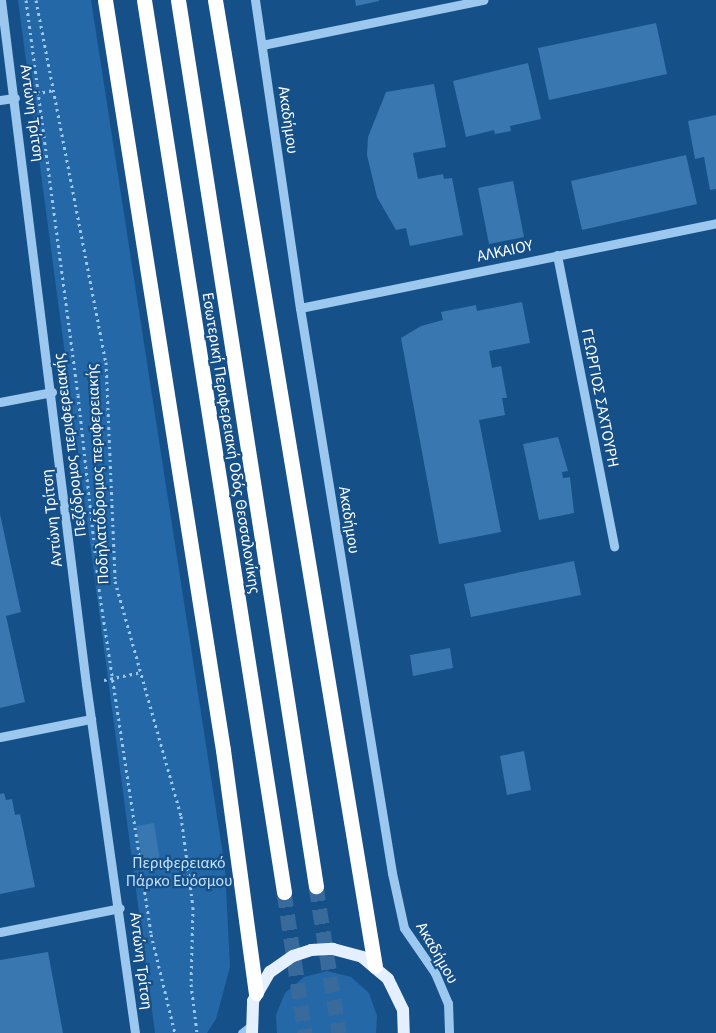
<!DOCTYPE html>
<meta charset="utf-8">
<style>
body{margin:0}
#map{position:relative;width:716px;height:1033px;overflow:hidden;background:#155089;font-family:"Source Sans 3",sans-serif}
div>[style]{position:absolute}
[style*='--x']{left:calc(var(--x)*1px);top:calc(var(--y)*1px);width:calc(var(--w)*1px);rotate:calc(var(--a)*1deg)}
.green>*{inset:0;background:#2468a7}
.building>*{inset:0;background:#3977b1}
.highway-tunnel>*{height:15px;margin-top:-7.5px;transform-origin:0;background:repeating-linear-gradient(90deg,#386a9b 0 15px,transparent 0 23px)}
.path>*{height:3px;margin-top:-1.5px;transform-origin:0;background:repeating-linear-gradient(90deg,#9cc7ef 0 2.5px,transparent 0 6.5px)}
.minor>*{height:9px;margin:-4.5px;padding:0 4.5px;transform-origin:4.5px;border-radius:4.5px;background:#9cc7ef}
.major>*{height:12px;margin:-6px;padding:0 6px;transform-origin:6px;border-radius:6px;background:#e4f0ff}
.highway>*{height:15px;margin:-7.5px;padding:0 7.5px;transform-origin:7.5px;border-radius:7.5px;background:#fff}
span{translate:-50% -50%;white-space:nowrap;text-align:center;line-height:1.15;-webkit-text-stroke:4.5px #155089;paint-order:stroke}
.street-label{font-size:16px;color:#fff}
.park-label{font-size:16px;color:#c2e0fb}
</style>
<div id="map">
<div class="green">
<div style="clip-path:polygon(18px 0,91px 0,225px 868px,230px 967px,216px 1019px,207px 1033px,155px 1033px)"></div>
<div style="clip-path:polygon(327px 971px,351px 977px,369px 993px,377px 1016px,376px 1033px,277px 1033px,276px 1015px,285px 993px,304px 977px)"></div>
</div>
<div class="building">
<div style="clip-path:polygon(355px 0,379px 0,379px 1px,356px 6px)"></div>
<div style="clip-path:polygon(656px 23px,667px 74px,549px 100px,538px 48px)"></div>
<div style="clip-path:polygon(528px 63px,541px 119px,510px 126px,511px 131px,495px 134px,494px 130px,466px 137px,453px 81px)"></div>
<div style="clip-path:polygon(434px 84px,446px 147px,413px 153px,418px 179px,443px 174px,444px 179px,452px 178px,463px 235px,410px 246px,406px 228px,396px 230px,377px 197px,367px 155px,368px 137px,386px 92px)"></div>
<div style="clip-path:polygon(716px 115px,716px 189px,710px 190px,704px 157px,695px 159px,688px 121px)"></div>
<div style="clip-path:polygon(686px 155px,697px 204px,582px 230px,571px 181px)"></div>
<div style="clip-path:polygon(513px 181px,524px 237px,489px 244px,478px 188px)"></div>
<div style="clip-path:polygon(522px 302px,530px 343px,489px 351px,492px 368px,501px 366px,507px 398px,502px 398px,505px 415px,479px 420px,501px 532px,439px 544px,401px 338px,421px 326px,443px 320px,441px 312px,476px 305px,477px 311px)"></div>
<div style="clip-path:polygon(558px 437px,568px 471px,562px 472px,563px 478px,570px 477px,574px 513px,539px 520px,523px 444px)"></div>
<div style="clip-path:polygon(0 514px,21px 612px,6px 616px,25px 702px,0 708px)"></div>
<div style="clip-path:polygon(574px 561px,581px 595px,471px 617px,464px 584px)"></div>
<div style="clip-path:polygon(450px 648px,453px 668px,413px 676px,410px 655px)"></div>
<div style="clip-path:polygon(524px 751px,531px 790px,507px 795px,500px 756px)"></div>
<div style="clip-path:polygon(4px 793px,6px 800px,12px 799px,15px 815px,20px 814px,35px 887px,0 894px,0 794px)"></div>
<div style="clip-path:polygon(154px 823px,160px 861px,143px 864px,136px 826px)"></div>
<div style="clip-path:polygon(48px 952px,63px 1033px,0 1033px,0 960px)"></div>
</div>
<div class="highway-tunnel">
<div style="--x:316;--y:886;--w:149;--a:81.1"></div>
<div style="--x:284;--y:892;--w:143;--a:81.5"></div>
</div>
<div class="path">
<div style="--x:26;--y:0;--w:398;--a:82.5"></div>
<div style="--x:78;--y:395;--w:202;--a:83.8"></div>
<div style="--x:100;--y:596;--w:342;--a:81.4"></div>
<div style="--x:151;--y:934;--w:102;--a:76.4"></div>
<div style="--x:36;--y:0;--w:369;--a:79.1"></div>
<div style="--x:106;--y:362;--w:219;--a:87.6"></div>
<div style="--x:115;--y:581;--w:244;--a:74.3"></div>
<div style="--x:181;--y:816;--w:92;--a:82.5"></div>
<div style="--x:193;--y:907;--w:77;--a:91.5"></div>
<div style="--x:191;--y:984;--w:49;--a:83"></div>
<div style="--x:30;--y:95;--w:24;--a:-12"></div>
<div style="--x:104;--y:680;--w:35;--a:-12"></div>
</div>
<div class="minor">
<div style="--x:1;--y:0;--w:689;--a:82.92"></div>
<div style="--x:86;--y:684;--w:352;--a:82"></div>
<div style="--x:255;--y:0;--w:311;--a:81.7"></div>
<div style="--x:300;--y:308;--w:572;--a:80.75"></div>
<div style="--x:392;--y:873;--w:56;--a:77.7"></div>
<div style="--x:404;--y:928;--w:55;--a:55.4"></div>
<div style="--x:435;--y:973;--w:33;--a:67"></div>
<div style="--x:448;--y:1003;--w:30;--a:88"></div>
<div style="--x:262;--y:45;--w:226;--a:-11.5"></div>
<div style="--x:0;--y:100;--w:15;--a:-8"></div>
<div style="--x:557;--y:255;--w:297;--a:78.9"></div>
<div style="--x:300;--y:308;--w:425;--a:-11.5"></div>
<div style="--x:0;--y:402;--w:53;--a:-10.9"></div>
<div style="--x:0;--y:737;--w:93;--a:-11.2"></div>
<div style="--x:0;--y:932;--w:122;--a:-11.3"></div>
<div style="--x:242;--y:1033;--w:11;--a:-38"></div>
</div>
<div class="major">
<div style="--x:252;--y:1033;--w:32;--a:-88"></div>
<div style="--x:253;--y:1001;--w:34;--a:-60"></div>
<div style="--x:270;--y:972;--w:28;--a:-35"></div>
<div style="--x:293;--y:956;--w:19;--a:-18"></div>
<div style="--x:311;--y:950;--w:22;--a:-3"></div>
<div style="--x:333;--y:949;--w:30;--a:15"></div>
<div style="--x:362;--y:957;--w:34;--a:40"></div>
<div style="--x:388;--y:979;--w:34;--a:64"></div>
<div style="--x:403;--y:1010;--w:23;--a:88"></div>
</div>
<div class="highway">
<div style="--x:105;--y:0;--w:759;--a:81.06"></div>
<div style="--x:223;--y:750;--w:245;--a:82.3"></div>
<div style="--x:144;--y:0;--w:903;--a:81.08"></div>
<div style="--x:178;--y:0;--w:897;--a:81.15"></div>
<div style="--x:215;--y:0;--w:979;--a:80.6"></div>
</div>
<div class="street-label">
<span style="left:32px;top:113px;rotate:82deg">Αντώνη Τρίτση</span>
<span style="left:288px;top:120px;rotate:82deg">Ακαδήμου</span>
<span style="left:505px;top:251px;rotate:-12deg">ΑΛΚΑΙΟΥ</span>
<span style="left:600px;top:398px;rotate:79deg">ΓΕΩΡΓΙΟΣ ΣΑΧΤΟΥΡΗ</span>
<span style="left:231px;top:443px;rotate:81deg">Εσωτερική Περιφερειακή Οδός Θεσσαλονίκης</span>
<span style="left:70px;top:445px;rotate:-97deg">Πεζόδρομος περιφερειακής</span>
<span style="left:98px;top:474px;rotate:-93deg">Ποδηλατόδρομος περιφερειακής</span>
<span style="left:52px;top:518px;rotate:-96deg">Αντώνη Τρίτση</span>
<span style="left:349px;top:520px;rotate:81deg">Ακαδήμου</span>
<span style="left:437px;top:953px;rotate:60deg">Ακαδήμου</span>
<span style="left:141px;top:961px;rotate:83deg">Αντώνη Τρίτση</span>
</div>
<div class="park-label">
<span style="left:179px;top:872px">Περιφερειακό<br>Πάρκο Ευόσμου</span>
</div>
</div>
